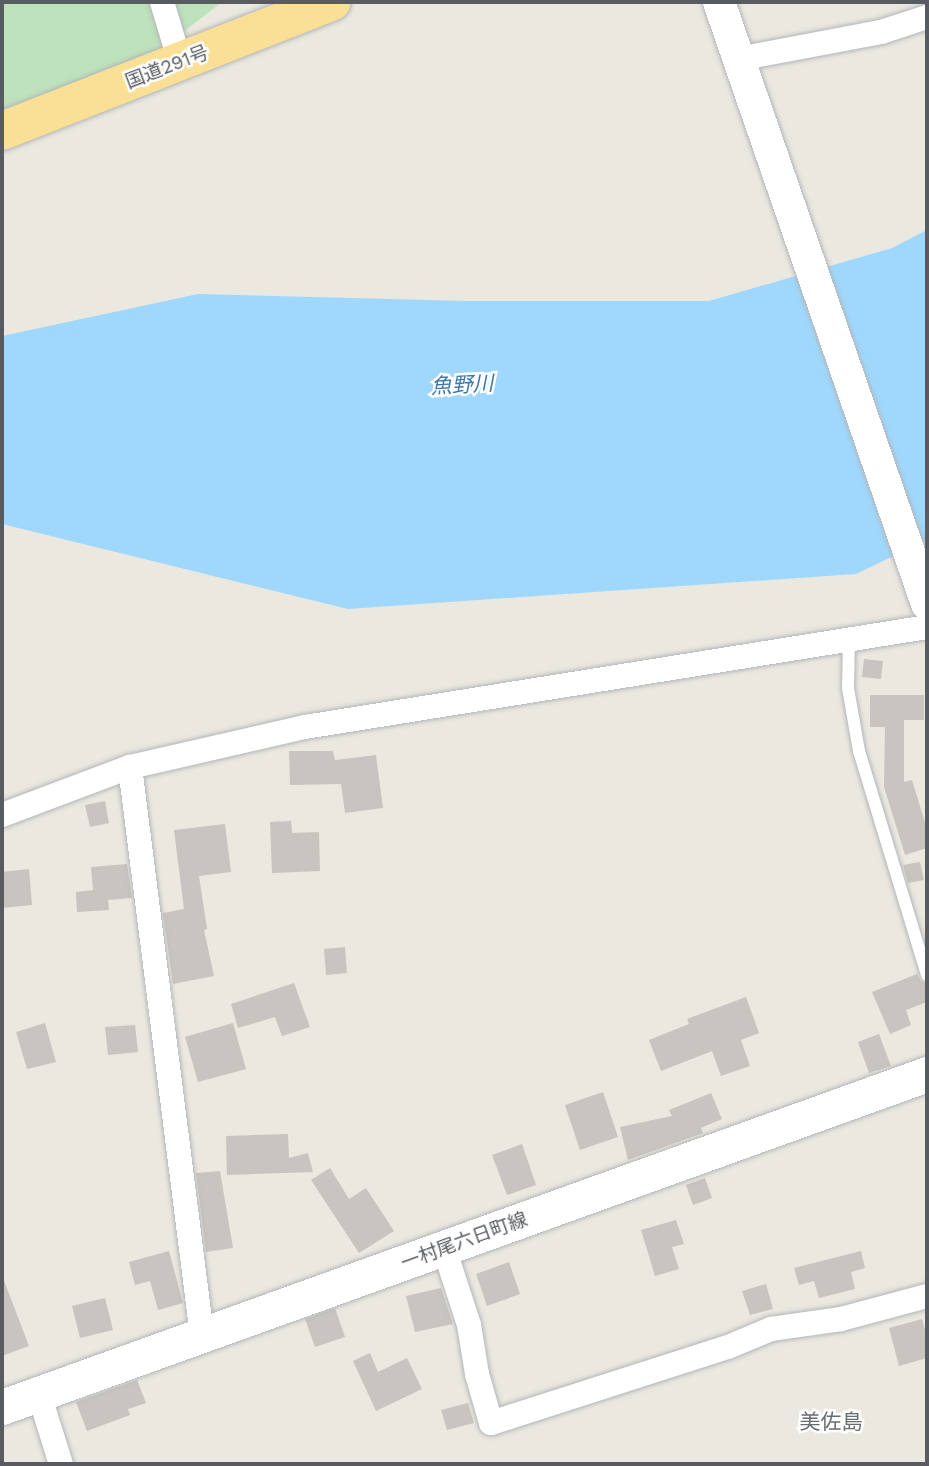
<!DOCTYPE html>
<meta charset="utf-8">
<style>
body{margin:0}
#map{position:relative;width:929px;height:1466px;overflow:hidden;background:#ebe8df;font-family:"Work Sans","Noto Sans JP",sans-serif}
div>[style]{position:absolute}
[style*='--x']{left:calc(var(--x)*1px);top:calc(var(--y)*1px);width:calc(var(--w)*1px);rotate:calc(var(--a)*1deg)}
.green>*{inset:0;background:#bee2bc}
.water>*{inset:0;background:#9fd8fc}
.building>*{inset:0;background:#c8c4bf}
.roads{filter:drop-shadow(0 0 2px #b2b6ba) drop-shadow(0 0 2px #b2b6ba)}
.service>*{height:12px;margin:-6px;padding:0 6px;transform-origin:6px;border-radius:6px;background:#fff}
.minor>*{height:24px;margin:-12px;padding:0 12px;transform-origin:12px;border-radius:12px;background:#fff}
.tertiary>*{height:32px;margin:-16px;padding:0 16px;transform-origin:16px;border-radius:16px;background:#fff}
.secondary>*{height:35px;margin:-17.5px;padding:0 17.5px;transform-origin:17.5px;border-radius:17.5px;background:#fff}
.trunk>*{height:38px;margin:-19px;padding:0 19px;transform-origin:19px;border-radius:19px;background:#fae096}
span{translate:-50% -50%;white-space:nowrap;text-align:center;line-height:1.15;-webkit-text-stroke:5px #fff;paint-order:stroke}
.street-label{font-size:19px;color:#585c60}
.water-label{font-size:21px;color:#3e79ac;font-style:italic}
.neighbourhood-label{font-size:21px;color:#696e72}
.frame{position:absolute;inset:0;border:4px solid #585c60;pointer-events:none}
</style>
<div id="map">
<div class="green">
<div style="clip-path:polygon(2px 2px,222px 2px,112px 87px,2px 152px)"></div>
</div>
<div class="water">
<div style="clip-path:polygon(927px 230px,927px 540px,856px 574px,348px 609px,2px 524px,2px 336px,198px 294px,467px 301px,709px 301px,892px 248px)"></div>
</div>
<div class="building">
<div style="clip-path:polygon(864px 659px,883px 661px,881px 679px,862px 677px)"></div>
<div style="clip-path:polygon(870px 695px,924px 695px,924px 720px,904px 720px,904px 782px,912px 780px,927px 829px,927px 848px,905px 855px,884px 787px,885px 727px,870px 727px)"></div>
<div style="clip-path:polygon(289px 751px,333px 751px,335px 760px,376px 755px,383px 808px,345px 813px,341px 784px,290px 785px)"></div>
<div style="clip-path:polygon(105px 801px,109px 823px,90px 827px,85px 805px)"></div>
<div style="clip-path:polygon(291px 821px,292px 833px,319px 832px,320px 871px,272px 873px,270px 822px)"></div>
<div style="clip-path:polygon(225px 824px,231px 872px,199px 876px,207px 929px,204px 930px,214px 976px,173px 984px,163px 913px,184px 909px,174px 830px)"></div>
<div style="clip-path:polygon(920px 862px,924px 880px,908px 883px,903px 865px)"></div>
<div style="clip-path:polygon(127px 864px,132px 898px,108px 900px,109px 910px,77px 912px,76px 892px,93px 890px,91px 867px)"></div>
<div style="clip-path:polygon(29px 869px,32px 905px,2px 908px,2px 872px)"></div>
<div style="clip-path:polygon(345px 947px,347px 973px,326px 975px,324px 949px)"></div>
<div style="clip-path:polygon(917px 974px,921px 981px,927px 984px,927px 1002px,906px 1010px,911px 1025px,890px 1034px,872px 992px)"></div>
<div style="clip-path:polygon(294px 983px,310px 1027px,282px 1036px,275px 1017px,238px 1028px,231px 1004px)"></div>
<div style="clip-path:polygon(746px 997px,759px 1033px,741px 1040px,750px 1066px,721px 1076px,712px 1051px,661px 1071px,649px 1040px,689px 1024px,687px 1019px)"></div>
<div style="clip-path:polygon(45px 1023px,56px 1062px,27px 1069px,16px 1032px)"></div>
<div style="clip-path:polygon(233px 1023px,246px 1069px,198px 1082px,185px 1037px)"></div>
<div style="clip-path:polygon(135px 1025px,138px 1052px,108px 1055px,105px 1027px)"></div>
<div style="clip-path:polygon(879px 1034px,891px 1066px,869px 1073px,858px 1042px)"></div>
<div style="clip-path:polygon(603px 1092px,618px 1137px,580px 1150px,565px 1105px)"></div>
<div style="clip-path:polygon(711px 1093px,722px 1119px,701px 1128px,703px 1133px,628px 1160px,620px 1127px,672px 1116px,669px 1110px)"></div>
<div style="clip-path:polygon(288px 1134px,289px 1158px,308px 1153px,313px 1172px,227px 1175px,226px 1136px)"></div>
<div style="clip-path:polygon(522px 1144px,536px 1185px,507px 1195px,492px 1155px)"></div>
<div style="clip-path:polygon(330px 1168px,349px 1199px,366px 1188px,394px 1231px,359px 1253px,311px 1180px)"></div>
<div style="clip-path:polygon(220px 1171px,233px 1248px,206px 1252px,196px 1173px)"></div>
<div style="clip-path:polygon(705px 1178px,712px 1198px,693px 1205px,686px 1185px)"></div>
<div style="clip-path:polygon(676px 1220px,684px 1244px,672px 1247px,679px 1269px,655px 1276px,641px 1230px)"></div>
<div style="clip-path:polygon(169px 1251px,183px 1303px,158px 1310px,150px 1281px,135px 1285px,129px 1262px)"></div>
<div style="clip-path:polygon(861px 1251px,865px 1268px,851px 1272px,855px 1289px,819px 1298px,814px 1281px,799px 1285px,794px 1268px)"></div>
<div style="clip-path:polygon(509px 1262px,520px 1294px,487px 1306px,476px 1274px)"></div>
<div style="clip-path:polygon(3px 1278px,29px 1346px,2px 1356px,2px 1279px)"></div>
<div style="clip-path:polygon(766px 1284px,773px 1309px,750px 1315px,742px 1291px)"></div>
<div style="clip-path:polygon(441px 1288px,453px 1324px,415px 1332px,406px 1296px)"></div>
<div style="clip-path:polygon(105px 1298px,113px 1330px,80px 1338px,72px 1306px)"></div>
<div style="clip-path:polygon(335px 1308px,345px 1337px,315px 1347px,305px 1319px)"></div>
<div style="clip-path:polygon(922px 1319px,927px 1337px,927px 1358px,899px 1366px,889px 1328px)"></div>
<div style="clip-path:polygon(370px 1353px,378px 1372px,407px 1358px,422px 1389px,376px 1411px,353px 1361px)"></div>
<div style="clip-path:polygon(137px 1380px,146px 1403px,128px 1409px,130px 1415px,87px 1431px,76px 1402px)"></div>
<div style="clip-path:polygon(468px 1403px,474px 1423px,447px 1430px,441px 1410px)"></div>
</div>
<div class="roads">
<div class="service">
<div style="--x:849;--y:638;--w:50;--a:91.1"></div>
<div style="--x:848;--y:688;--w:64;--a:80.1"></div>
<div style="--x:859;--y:751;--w:234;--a:73.1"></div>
</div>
<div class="minor">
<div style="--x:162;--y:2;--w:63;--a:73.3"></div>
<div style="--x:738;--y:59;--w:146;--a:-10.7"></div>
<div style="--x:881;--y:32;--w:48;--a:-18.1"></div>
<div style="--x:130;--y:767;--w:573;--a:82.78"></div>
<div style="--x:2;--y:815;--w:137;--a:-20.6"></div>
<div style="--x:130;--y:767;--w:180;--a:-12.9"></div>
<div style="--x:305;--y:727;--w:630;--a:-9.13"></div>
<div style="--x:444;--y:1248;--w:81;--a:72"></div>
<div style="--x:469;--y:1325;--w:50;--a:80.7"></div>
<div style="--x:477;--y:1374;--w:51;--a:74.1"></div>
<div style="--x:491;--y:1423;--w:249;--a:-17.8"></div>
<div style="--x:728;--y:1347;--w:47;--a:-22.7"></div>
<div style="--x:771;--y:1329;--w:71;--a:-8.1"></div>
<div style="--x:841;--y:1319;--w:89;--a:-15"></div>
<div style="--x:39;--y:1394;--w:73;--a:72.6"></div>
</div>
<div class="tertiary">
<div style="--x:719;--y:2;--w:637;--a:70.94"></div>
</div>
<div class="secondary">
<div style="--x:2;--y:1407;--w:983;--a:-19.8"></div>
</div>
<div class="trunk">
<div style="--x:2;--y:131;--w:354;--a:-21.4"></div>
</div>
</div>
<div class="street-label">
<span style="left:167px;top:67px;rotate:-21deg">国道291号</span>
<span style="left:464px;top:1241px;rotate:-20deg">一村尾六日町線</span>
</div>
<div class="water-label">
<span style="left:462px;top:385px;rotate:-3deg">魚野川</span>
</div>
<div class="neighbourhood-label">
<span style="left:831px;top:1422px">美佐島</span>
</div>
<div class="frame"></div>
</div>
